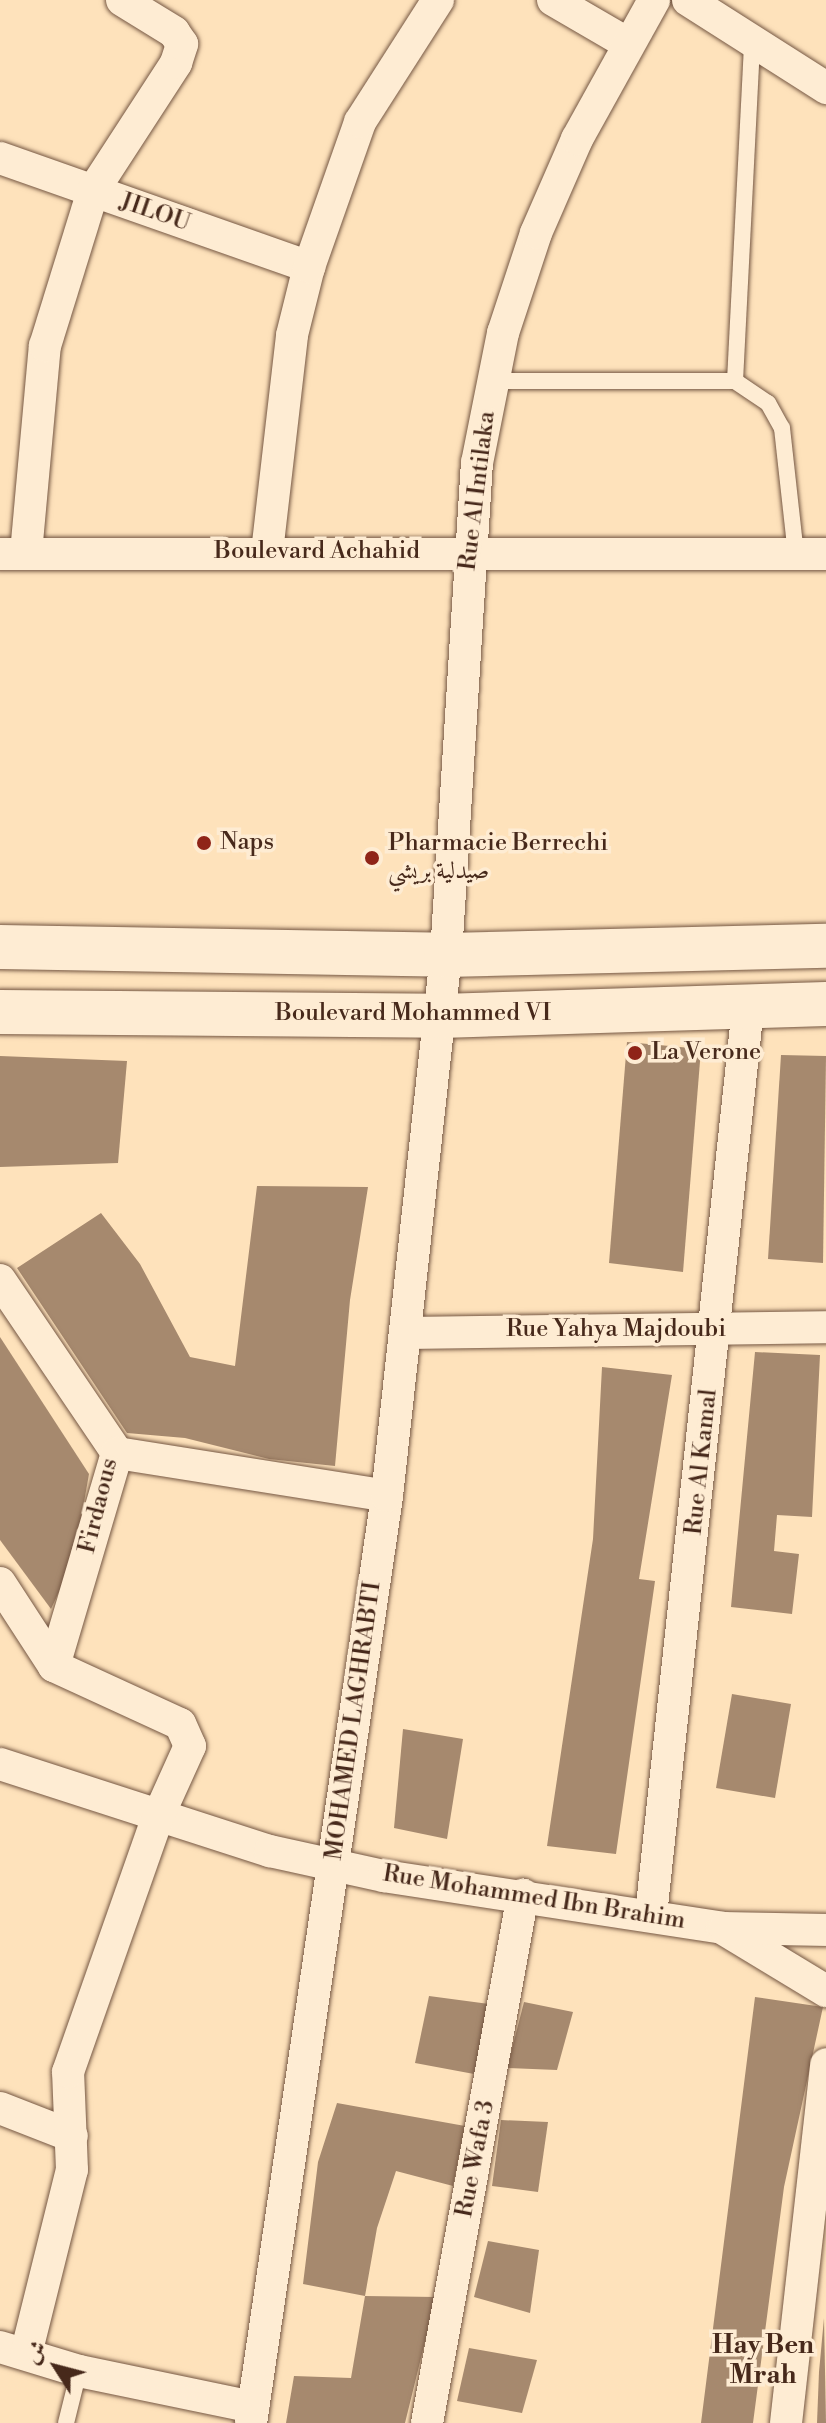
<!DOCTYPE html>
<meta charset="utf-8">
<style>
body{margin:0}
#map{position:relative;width:826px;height:2423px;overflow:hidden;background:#fee2bb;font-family:"Libre Bodoni",Amiri,serif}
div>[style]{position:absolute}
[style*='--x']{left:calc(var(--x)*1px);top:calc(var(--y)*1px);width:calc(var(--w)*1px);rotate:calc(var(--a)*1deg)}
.building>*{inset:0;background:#a6896e}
.roads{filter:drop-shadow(0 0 2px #755743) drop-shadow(0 0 2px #755743)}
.lane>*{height:16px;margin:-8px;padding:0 8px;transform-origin:8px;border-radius:8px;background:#feecd3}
.street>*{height:32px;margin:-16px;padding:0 16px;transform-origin:16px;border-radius:16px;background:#feecd3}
.secondary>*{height:44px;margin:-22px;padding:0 22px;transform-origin:22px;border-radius:22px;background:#feecd3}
.dots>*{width:22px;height:22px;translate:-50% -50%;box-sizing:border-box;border:4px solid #feecd3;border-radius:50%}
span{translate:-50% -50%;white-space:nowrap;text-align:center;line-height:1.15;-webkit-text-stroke:7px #feecd3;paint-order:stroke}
.street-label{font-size:24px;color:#47291b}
.poi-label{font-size:24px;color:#47291b}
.left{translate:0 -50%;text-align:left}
.neighbourhood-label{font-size:26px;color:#47291b;font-weight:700}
.north{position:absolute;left:16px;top:2327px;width:80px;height:80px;-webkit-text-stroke:6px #feecd3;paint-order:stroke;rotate:306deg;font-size:22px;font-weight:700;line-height:32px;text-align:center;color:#47291b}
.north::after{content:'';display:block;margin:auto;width:28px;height:36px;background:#47291b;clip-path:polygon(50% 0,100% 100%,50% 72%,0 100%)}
</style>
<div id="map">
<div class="building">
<div style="clip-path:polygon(627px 1042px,701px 1049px,683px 1272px,609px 1263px)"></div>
<div style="clip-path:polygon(781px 1055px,826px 1056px,823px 1263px,768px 1259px)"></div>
<div style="clip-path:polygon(0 1056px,127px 1061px,118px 1163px,0 1167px)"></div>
<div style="clip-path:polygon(257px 1186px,368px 1187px,350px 1300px,335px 1466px,269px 1459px,185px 1438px,127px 1433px,17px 1268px,101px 1213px,140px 1264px,190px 1357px,235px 1366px)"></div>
<div style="clip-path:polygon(0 1337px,89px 1474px,74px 1559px,51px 1609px,0 1540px)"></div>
<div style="clip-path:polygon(755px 1352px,820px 1355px,812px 1517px,777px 1515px,774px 1551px,799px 1554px,792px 1614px,731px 1607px)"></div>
<div style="clip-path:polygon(602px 1367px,672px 1375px,639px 1579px,655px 1581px,616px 1854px,547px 1846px,593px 1539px)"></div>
<div style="clip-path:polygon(732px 1694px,791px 1704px,775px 1798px,716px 1788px)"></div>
<div style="clip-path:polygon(403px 1729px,463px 1739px,447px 1839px,394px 1828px)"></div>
<div style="clip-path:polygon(429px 1996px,489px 2004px,474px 2074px,415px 2063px)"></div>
<div style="clip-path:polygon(755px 1997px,823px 2007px,784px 2187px,753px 2423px,701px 2423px)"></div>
<div style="clip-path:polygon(524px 2002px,573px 2012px,557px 2070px,507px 2068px)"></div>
<div style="clip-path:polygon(337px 2103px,465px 2126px,453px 2186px,396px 2171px,377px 2228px,365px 2296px,303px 2284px,318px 2162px)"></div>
<div style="clip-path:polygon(501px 2120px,548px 2122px,538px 2192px,492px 2186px)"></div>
<div style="clip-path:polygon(488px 2241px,539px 2250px,530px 2313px,474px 2297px)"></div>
<div style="clip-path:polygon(365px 2296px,436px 2297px,405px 2423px,286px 2423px,294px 2376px,351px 2378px)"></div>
<div style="clip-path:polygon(824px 2318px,826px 2423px,817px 2423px,819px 2372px)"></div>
<div style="clip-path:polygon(469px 2348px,537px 2360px,522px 2413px,457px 2401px)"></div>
</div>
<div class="roads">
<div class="lane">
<div style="--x:492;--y:381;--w:243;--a:0"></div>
<div style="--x:735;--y:381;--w:40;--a:34"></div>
<div style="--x:768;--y:403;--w:29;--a:61"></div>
<div style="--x:782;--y:428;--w:127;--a:83.7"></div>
<div style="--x:735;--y:381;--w:341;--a:-87.1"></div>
<div style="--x:66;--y:2423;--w:54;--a:-76"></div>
</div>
<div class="street">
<div style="--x:553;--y:0;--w:86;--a:30.2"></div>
<div style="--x:688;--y:0;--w:164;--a:32.5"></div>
<div style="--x:0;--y:158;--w:328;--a:19.4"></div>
<div style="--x:267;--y:552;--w:218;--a:-83.4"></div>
<div style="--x:292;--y:335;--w:70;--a:-76"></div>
<div style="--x:309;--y:267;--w:154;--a:-70.6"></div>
<div style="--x:360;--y:122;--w:145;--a:-57.4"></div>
<div style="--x:26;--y:553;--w:208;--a:-84.8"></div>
<div style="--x:45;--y:346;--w:162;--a:-72.8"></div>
<div style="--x:93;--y:191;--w:153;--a:-57"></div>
<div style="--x:176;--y:63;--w:20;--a:-72"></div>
<div style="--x:182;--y:44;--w:14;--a:-124"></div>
<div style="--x:174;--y:32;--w:61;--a:-148.4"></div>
<div style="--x:0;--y:554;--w:826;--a:0"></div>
<div style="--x:0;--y:1280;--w:209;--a:55.9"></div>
<div style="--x:117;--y:1453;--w:222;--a:106.5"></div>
<div style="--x:405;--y:1333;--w:421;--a:-0.8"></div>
<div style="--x:117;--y:1453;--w:273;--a:9"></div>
<div style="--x:0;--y:1583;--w:99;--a:57"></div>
<div style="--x:0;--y:1764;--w:284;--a:17.9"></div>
<div style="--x:270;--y:1851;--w:117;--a:12.4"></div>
<div style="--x:384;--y:1876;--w:342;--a:8.7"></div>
<div style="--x:722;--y:1928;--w:122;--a:31.2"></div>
<div style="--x:651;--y:1915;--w:912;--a:-83.9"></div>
<div style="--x:725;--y:1928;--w:101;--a:1.1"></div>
<div style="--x:0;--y:2108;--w:77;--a:21.3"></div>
<div style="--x:0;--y:2347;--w:83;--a:16.9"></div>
<div style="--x:79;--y:2371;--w:178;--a:11.7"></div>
<div style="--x:26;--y:2354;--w:190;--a:-76"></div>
<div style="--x:72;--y:2170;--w:98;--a:-92.3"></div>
<div style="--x:68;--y:2072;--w:268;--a:-70.6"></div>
<div style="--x:157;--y:1819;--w:80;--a:-65.7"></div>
<div style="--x:190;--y:1746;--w:24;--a:-114"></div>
<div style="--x:180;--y:1724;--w:139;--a:-155.3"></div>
<div style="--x:251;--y:2423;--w:937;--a:-81.65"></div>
<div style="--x:387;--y:1496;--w:544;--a:-83.78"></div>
<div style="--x:446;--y:955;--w:493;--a:-86.4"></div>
<div style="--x:477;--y:463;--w:133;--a:-78.7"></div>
<div style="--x:503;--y:333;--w:105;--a:-71.7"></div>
<div style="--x:536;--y:233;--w:103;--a:-66.4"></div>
<div style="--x:577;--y:139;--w:159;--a:-61"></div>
<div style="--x:427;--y:2423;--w:537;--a:-79.7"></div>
<div style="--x:786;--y:2423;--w:361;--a:-83.6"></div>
</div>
<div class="secondary">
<div style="--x:0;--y:947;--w:446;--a:1"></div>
<div style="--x:446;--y:955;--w:380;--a:-1.4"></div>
<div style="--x:0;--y:1012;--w:441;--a:0.5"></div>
<div style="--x:441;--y:1016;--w:385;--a:-1.8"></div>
</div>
</div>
<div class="dots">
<div style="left:204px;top:843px;background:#8f2418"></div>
<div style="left:372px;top:858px;background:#8f2418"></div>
<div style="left:635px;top:1053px;background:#8f2418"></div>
</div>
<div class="street-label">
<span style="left:155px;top:213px;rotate:19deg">JILOU</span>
<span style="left:478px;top:491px;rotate:-83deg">Rue Al Intilaka</span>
<span style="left:317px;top:552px">Boulevard Achahid</span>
<span style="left:413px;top:1014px">Boulevard Mohammed VI</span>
<span style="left:616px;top:1330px">Rue Yahya Majdoubi</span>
<span style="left:702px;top:1462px;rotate:-84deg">Rue Al Kamal</span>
<span style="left:99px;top:1506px;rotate:-76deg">Firdaous</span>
<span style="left:354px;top:1721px;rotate:-82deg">MOHAMED LAGHRABTI</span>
<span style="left:534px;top:1898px;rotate:9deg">Rue Mohammed Ibn Brahim</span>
<span style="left:476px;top:2159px;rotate:-79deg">Rue Wafa 3</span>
</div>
<div class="poi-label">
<span class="left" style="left:220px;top:843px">Naps</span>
<span class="left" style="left:388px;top:858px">Pharmacie Berrechi<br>صيدلية بريشي</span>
<span class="left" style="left:651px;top:1053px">La Verone</span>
</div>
<div class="neighbourhood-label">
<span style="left:763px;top:2361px">Hay Ben<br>Mrah</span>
</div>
<div class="north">ش</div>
</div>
